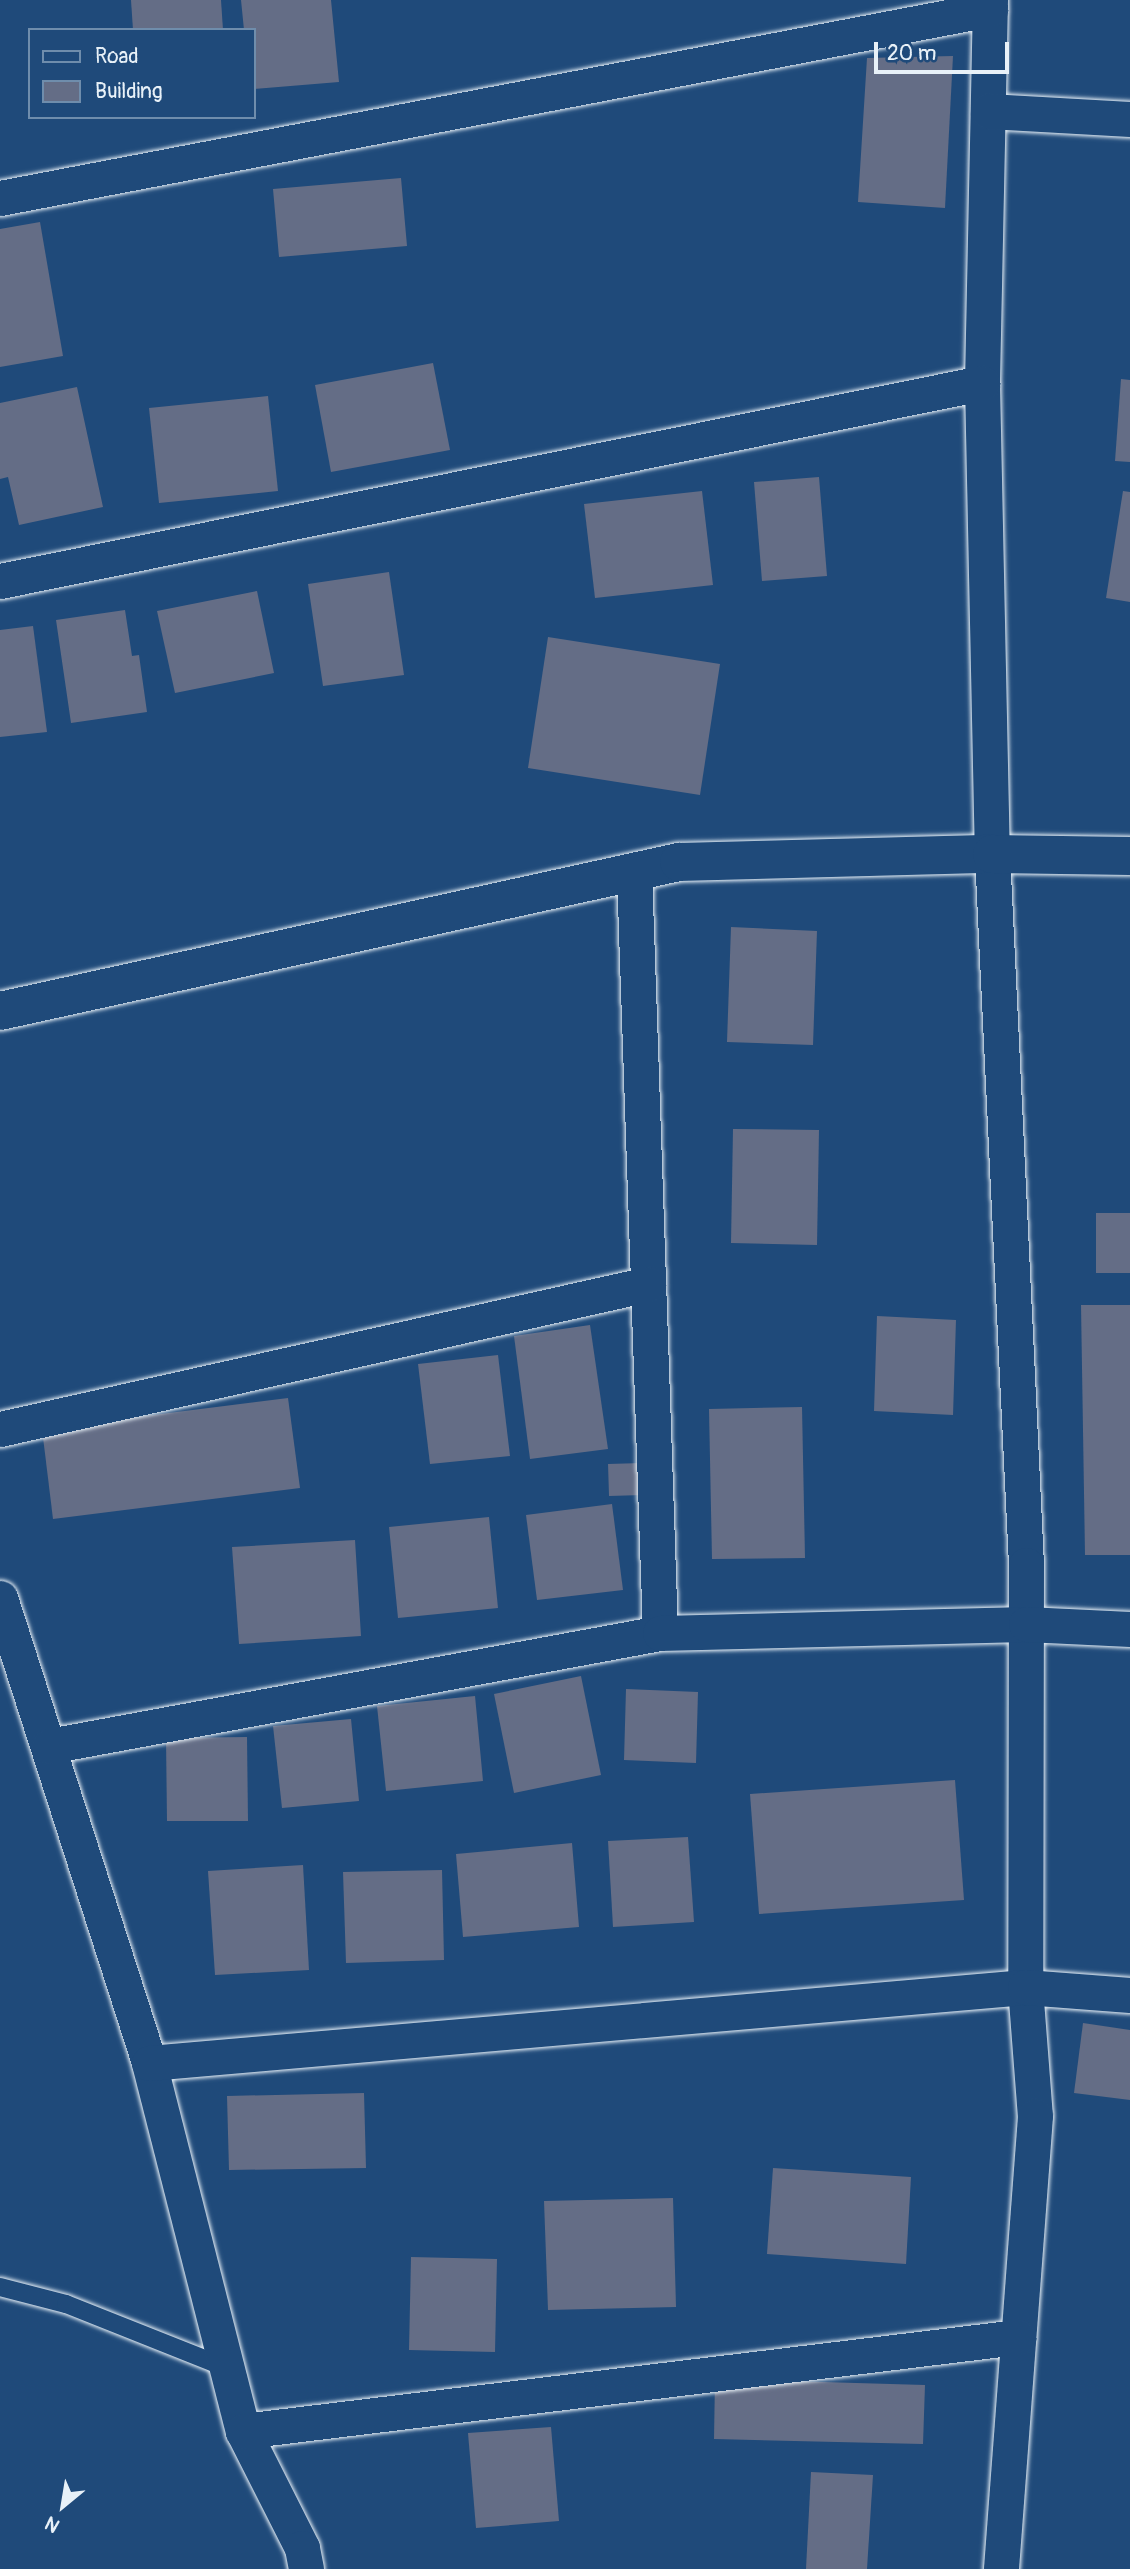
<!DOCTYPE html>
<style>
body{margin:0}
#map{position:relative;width:1130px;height:2569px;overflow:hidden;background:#1f4a7a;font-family:Pangolin,sans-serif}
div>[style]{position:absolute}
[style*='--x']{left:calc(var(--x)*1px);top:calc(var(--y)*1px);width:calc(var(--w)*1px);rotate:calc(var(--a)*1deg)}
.building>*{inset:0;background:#646d86}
.roads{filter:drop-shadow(0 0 2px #e8f1f8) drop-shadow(0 0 2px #e8f1f8)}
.service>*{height:18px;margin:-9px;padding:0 9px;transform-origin:9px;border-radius:9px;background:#1f4a7a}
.minor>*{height:35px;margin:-17.5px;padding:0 17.5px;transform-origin:17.5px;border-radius:17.5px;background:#1f4a7a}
.tertiary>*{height:38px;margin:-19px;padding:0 19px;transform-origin:19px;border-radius:19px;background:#1f4a7a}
span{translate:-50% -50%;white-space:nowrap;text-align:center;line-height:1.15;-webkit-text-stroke:6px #1f4a7a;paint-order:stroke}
.legend{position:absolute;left:28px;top:28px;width:228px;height:91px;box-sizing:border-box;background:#1f4a7a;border:2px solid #6f8dac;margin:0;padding:9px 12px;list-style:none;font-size:21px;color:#e8f1f8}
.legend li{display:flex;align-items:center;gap:14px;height:35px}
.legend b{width:35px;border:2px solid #6f8dac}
.north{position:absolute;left:28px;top:2471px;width:70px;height:70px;-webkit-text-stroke:5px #1f4a7a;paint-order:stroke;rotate:210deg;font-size:19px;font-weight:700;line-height:28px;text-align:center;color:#e8f1f8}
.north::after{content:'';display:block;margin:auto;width:24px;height:32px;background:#e8f1f8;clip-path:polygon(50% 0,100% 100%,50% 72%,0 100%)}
.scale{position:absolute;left:874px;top:42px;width:135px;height:32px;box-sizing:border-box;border:4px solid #e8f1f8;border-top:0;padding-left:9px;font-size:21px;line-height:24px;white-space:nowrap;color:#e8f1f8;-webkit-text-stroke:5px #1f4a7a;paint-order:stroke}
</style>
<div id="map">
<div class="building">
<div style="clip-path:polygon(131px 0,221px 0,223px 30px,133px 30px)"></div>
<div style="clip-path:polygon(241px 0,331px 0,339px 82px,254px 89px,254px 30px,244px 30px)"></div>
<div style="clip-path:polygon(953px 56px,945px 208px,858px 202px,867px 58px)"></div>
<div style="clip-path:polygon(401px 178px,407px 246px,279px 257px,273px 189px)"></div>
<div style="clip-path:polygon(40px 222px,63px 356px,0 367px,0 229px)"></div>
<div style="clip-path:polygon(433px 363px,450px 450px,331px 472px,315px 385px)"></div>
<div style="clip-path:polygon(1121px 379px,1130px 380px,1130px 462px,1115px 461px)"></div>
<div style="clip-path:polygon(77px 387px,103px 507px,19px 525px,8px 477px,0 479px,0 403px)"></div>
<div style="clip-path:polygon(268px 396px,278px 491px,159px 503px,149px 408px)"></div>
<div style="clip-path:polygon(819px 477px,827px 576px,762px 581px,754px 482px)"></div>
<div style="clip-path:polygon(702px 491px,713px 585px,595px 598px,584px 504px)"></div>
<div style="clip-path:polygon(1123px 491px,1130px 492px,1130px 602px,1106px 598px)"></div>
<div style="clip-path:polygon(389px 572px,404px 675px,323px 686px,308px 584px)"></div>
<div style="clip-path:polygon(257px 591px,274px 673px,175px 693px,157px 611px)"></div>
<div style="clip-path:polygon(125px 610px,132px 656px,139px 655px,147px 712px,71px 723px,56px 620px)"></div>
<div style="clip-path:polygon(33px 626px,47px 732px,0 737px,0 630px)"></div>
<div style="clip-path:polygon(548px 637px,720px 664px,700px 795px,528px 768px)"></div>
<div style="clip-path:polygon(731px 927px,817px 931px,813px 1045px,727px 1042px)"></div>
<div style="clip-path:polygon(733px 1129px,819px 1130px,817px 1245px,731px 1243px)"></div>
<div style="clip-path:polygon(1096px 1213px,1130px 1213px,1130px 1273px,1096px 1273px)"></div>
<div style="clip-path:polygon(1081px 1305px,1130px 1305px,1130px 1555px,1085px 1555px)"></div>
<div style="clip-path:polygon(877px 1316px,956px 1320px,953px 1415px,874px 1411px)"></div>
<div style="clip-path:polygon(590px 1325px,608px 1449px,530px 1459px,514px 1336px)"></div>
<div style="clip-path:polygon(498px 1355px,510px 1456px,430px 1464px,418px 1364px)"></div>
<div style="clip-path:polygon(288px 1398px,300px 1488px,53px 1519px,42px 1429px)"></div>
<div style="clip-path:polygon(802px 1407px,805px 1558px,712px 1559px,709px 1409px)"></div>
<div style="clip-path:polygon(642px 1463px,643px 1495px,609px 1496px,608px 1464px)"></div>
<div style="clip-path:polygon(612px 1504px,623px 1590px,537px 1600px,526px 1515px)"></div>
<div style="clip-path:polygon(489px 1517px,498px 1608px,398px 1618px,389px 1527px)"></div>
<div style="clip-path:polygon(355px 1540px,361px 1636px,239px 1644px,232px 1547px)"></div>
<div style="clip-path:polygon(581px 1676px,601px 1775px,514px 1793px,494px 1694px)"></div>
<div style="clip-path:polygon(626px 1689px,698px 1692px,696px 1763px,624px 1760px)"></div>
<div style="clip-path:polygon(475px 1696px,483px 1781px,386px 1791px,377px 1706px)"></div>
<div style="clip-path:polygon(351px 1719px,359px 1801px,282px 1808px,273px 1726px)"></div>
<div style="clip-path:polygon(247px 1737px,248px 1821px,167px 1821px,166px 1738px)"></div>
<div style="clip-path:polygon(955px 1780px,964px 1900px,759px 1914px,750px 1794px)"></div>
<div style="clip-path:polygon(688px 1837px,694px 1922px,613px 1927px,608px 1841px)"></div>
<div style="clip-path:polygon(572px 1843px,579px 1927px,463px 1937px,456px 1854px)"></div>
<div style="clip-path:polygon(303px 1865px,309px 1970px,215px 1975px,208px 1871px)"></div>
<div style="clip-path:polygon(442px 1870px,444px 1960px,346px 1963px,343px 1872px)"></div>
<div style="clip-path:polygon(1083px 2023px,1130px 2030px,1130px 2100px,1074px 2093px)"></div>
<div style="clip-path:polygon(364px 2093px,366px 2168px,229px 2170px,227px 2096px)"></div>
<div style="clip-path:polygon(773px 2168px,911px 2177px,906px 2264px,767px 2254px)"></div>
<div style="clip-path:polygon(673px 2198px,676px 2307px,548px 2310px,544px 2201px)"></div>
<div style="clip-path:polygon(411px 2257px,497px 2259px,495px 2352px,409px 2350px)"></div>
<div style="clip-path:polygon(715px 2379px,925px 2385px,923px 2444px,714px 2439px)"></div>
<div style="clip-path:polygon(551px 2427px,559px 2521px,476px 2528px,468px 2433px)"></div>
<div style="clip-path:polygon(811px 2472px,873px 2475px,867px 2569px,806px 2569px)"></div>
</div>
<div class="roads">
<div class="service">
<div style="--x:0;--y:2287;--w:68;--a:14.4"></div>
<div style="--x:66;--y:2304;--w:173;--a:21.7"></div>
</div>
<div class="minor">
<div style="--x:990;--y:0;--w:383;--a:91.2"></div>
<div style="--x:982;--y:383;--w:471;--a:88.8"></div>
<div style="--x:992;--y:854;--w:712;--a:87.26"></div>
<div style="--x:1026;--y:1565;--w:422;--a:90.1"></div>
<div style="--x:1025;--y:1987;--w:129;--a:85.6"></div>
<div style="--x:1035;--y:2116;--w:454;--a:94.3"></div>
<div style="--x:988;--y:111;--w:142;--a:3.2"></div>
<div style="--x:0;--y:198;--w:1008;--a:-10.81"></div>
<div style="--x:0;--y:581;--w:1002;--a:-11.4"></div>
<div style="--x:634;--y:872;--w:761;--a:88.04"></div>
<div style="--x:0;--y:1429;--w:664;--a:-12.61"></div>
<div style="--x:0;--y:1598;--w:488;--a:72.2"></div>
<div style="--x:149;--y:2063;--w:380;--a:75.7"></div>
<div style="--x:243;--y:2431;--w:131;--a:63.2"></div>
<div style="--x:302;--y:2548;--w:21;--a:79"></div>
<div style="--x:49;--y:1746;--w:621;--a:-10.48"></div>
<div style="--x:660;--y:1633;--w:366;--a:-1.4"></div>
<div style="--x:1026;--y:1624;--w:104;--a:2.8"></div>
<div style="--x:149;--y:2063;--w:879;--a:-4.96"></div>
<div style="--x:1025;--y:1987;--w:105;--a:4.4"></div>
<div style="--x:243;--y:2431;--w:781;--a:-6.92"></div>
</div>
<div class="tertiary">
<div style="--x:0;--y:1011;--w:695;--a:-12.38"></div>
<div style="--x:679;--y:862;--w:313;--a:-1.5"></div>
<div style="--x:992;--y:854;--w:138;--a:0.8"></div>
</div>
</div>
<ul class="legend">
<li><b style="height:9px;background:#1f4a7a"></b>Road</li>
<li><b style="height:19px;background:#646d86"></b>Building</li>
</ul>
<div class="north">N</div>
<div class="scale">20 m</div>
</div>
